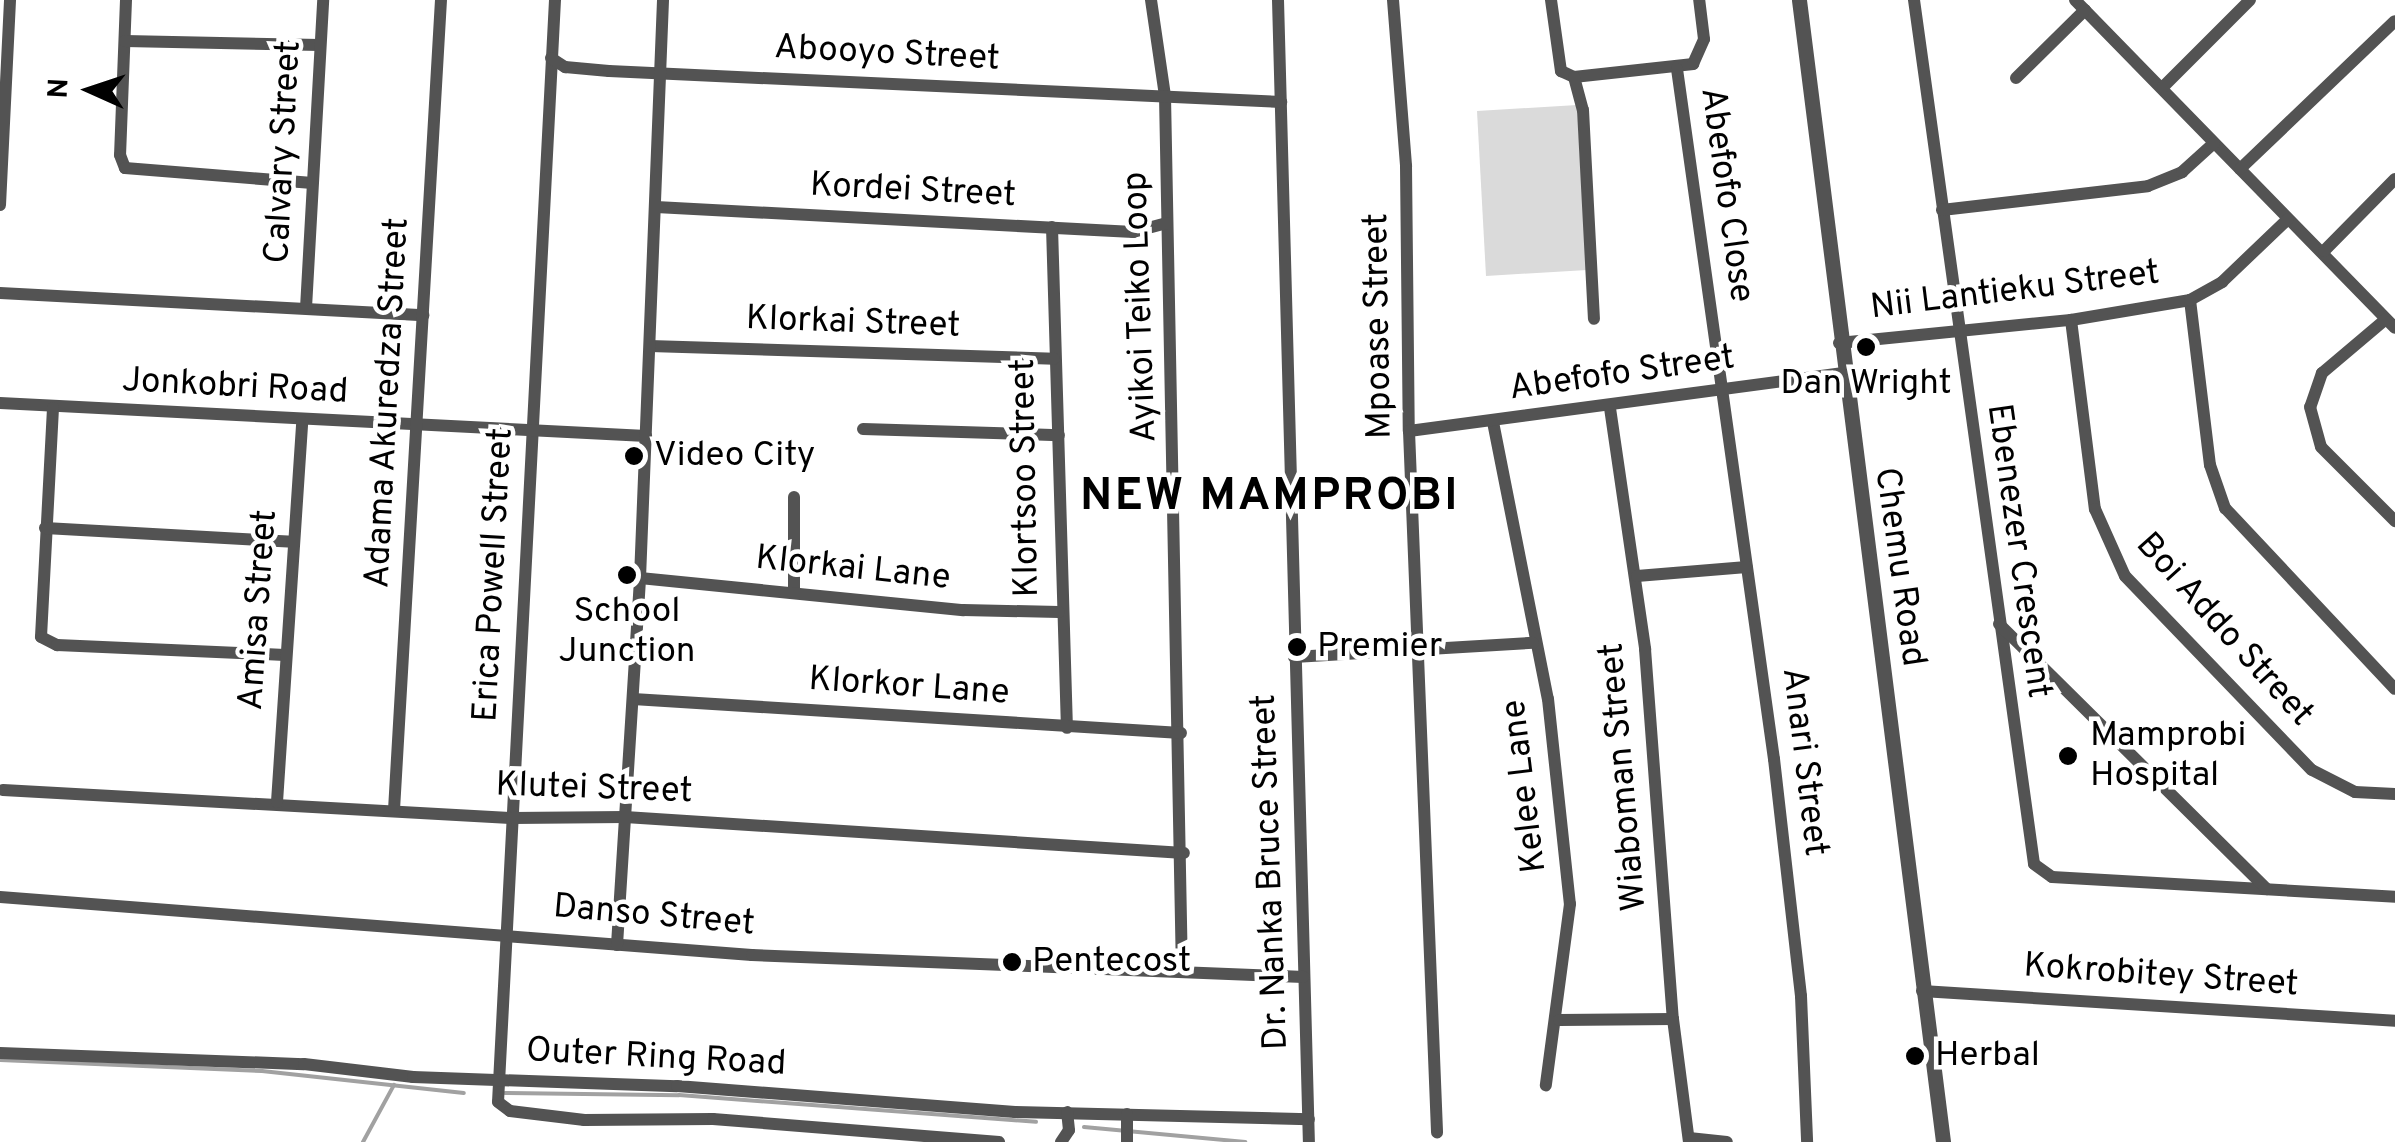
<!DOCTYPE html>
<style>
body{margin:0}
#map{position:relative;width:2395px;height:1142px;overflow:hidden;background:#fff;font-family:Overpass,sans-serif}
div>[style]{position:absolute}
[style*='--x']{left:calc(var(--x)*1px);top:calc(var(--y)*1px);width:calc(var(--w)*1px);rotate:calc(var(--a)*1deg)}
.green>*{inset:0;background:#dadada}
.stream>*{height:4px;margin:-2px;padding:0 2px;transform-origin:2px;border-radius:2px;background:#a1a1a1}
.minor>*{height:12px;margin:-6px;padding:0 6px;transform-origin:6px;border-radius:6px;background:#535353}
.tertiary>*{height:15px;margin:-7.5px;padding:0 7.5px;transform-origin:7.5px;border-radius:7.5px;background:#535353}
.dots>*{width:28px;height:28px;translate:-50% -50%;box-sizing:border-box;border:5px solid #fff;border-radius:50%}
span{translate:-50% -50%;white-space:nowrap;text-align:center;line-height:1.15;-webkit-text-stroke:9px #fff;paint-order:stroke}
.street-label{font-size:35px;color:#000}
.poi-label{font-size:35px;color:#000}
.left{translate:0 -50%;text-align:left}
.district-label{font-size:45px;color:#000;font-weight:700;letter-spacing:2.5px}
.north{position:absolute;left:40px;top:40px;width:100px;height:100px;-webkit-text-stroke:8px #fff;paint-order:stroke;rotate:273deg;font-size:28px;font-weight:700;line-height:40px;text-align:center;color:#000}
.north::after{content:'';display:block;margin:auto;width:35px;height:45px;background:#000;clip-path:polygon(50% 0,100% 100%,50% 72%,0 100%)}
</style>
<div id="map">
<div class="green">
<div style="clip-path:polygon(1577px 105px,1587px 270px,1486px 276px,1477px 111px)"></div>
</div>
<div class="stream">
<div style="--x:0;--y:1060;--w:262;--a:2.4"></div>
<div style="--x:262;--y:1071;--w:203;--a:6.2"></div>
<div style="--x:505;--y:1093;--w:174;--a:0.7"></div>
<div style="--x:679;--y:1095;--w:358;--a:4.3"></div>
<div style="--x:1084;--y:1127;--w:162;--a:5.3"></div>
<div style="--x:363;--y:1142;--w:65;--a:-61.5"></div>
</div>
<div class="minor">
<div style="--x:126;--y:0;--w:155;--a:92.2"></div>
<div style="--x:120;--y:155;--w:14;--a:69"></div>
<div style="--x:125;--y:168;--w:188;--a:4.6"></div>
<div style="--x:555;--y:0;--w:1103;--a:92.96"></div>
<div style="--x:498;--y:1102;--w:15;--a:37"></div>
<div style="--x:510;--y:1111;--w:75;--a:6.9"></div>
<div style="--x:584;--y:1120;--w:129;--a:-0.4"></div>
<div style="--x:713;--y:1119;--w:287;--a:4.6"></div>
<div style="--x:1151;--y:0;--w:97;--a:81.7"></div>
<div style="--x:1165;--y:96;--w:876;--a:88.89"></div>
<div style="--x:1278;--y:0;--w:1142;--a:88.45"></div>
<div style="--x:1393;--y:0;--w:167;--a:85.5"></div>
<div style="--x:1406;--y:166;--w:265;--a:89.4"></div>
<div style="--x:1409;--y:431;--w:702;--a:87.71"></div>
<div style="--x:1551;--y:0;--w:72;--a:82"></div>
<div style="--x:1561;--y:71;--w:14;--a:25"></div>
<div style="--x:1574;--y:77;--w:120;--a:-6.2"></div>
<div style="--x:1693;--y:64;--w:27;--a:-66"></div>
<div style="--x:1704;--y:39;--w:39;--a:-97"></div>
<div style="--x:1914;--y:0;--w:872;--a:82.09"></div>
<div style="--x:2034;--y:864;--w:22;--a:36"></div>
<div style="--x:2052;--y:877;--w:344;--a:3.3"></div>
<div style="--x:2075;--y:0;--w:458;--a:45.7"></div>
<div style="--x:125;--y:41;--w:195;--a:1.2"></div>
<div style="--x:551;--y:58;--w:17;--a:33"></div>
<div style="--x:565;--y:67;--w:44;--a:5.2"></div>
<div style="--x:609;--y:71;--w:673;--a:2.64"></div>
<div style="--x:1677;--y:69;--w:697;--a:82"></div>
<div style="--x:1774;--y:759;--w:239;--a:83.5"></div>
<div style="--x:1801;--y:996;--w:146;--a:87.6"></div>
<div style="--x:1574;--y:77;--w:34;--a:75"></div>
<div style="--x:1583;--y:110;--w:209;--a:87"></div>
<div style="--x:2016;--y:78;--w:97;--a:-44.6"></div>
<div style="--x:2163;--y:87;--w:123;--a:-45"></div>
<div style="--x:2240;--y:169;--w:214;--a:-43.7"></div>
<div style="--x:0;--y:205;--w:205;--a:-87.2"></div>
<div style="--x:656;--y:207;--w:478;--a:3"></div>
<div style="--x:1133;--y:232;--w:35;--a:-15"></div>
<div style="--x:1942;--y:210;--w:207;--a:-6.6"></div>
<div style="--x:2148;--y:186;--w:37;--a:-22"></div>
<div style="--x:2182;--y:172;--w:43;--a:-42.2"></div>
<div style="--x:1052;--y:227;--w:501;--a:88.29"></div>
<div style="--x:2324;--y:251;--w:101;--a:-45.4"></div>
<div style="--x:0;--y:293;--w:424;--a:3"></div>
<div style="--x:2190;--y:300;--w:166;--a:83.1"></div>
<div style="--x:2210;--y:465;--w:46;--a:70.8"></div>
<div style="--x:2225;--y:508;--w:248;--a:46.8"></div>
<div style="--x:306;--y:308;--w:308;--a:-86.8"></div>
<div style="--x:2386;--y:319;--w:84;--a:139.8"></div>
<div style="--x:2322;--y:373;--w:36;--a:109"></div>
<div style="--x:2310;--y:407;--w:41;--a:74.6"></div>
<div style="--x:2321;--y:447;--w:105;--a:45"></div>
<div style="--x:2071;--y:320;--w:191;--a:82.8"></div>
<div style="--x:2095;--y:509;--w:73;--a:65.9"></div>
<div style="--x:2125;--y:576;--w:269;--a:46.1"></div>
<div style="--x:2312;--y:770;--w:48;--a:27.1"></div>
<div style="--x:2355;--y:792;--w:40;--a:2.9"></div>
<div style="--x:1839;--y:343;--w:233;--a:-5.7"></div>
<div style="--x:2071;--y:320;--w:121;--a:-9.5"></div>
<div style="--x:2190;--y:300;--w:37;--a:-29"></div>
<div style="--x:2222;--y:282;--w:91;--a:-43.7"></div>
<div style="--x:650;--y:346;--w:404;--a:1.8"></div>
<div style="--x:0;--y:403;--w:647;--a:2.92"></div>
<div style="--x:53;--y:408;--w:229;--a:93"></div>
<div style="--x:41;--y:637;--w:18;--a:27"></div>
<div style="--x:57;--y:645;--w:228;--a:2.5"></div>
<div style="--x:1610;--y:408;--w:244;--a:81.7"></div>
<div style="--x:1645;--y:649;--w:371;--a:85.7"></div>
<div style="--x:1673;--y:1019;--w:124;--a:82.6"></div>
<div style="--x:1493;--y:422;--w:282;--a:78.8"></div>
<div style="--x:1548;--y:699;--w:206;--a:83.9"></div>
<div style="--x:1570;--y:904;--w:183;--a:97.6"></div>
<div style="--x:863;--y:429;--w:196;--a:1.8"></div>
<div style="--x:1409;--y:431;--w:438;--a:-7.6"></div>
<div style="--x:794;--y:497;--w:96;--a:90"></div>
<div style="--x:45;--y:528;--w:248;--a:3.2"></div>
<div style="--x:1637;--y:576;--w:110;--a:-4.7"></div>
<div style="--x:640;--y:578;--w:325;--a:5.7"></div>
<div style="--x:963;--y:610;--w:96;--a:1.2"></div>
<div style="--x:1999;--y:624;--w:377;--a:44.7"></div>
<div style="--x:1294;--y:657;--w:239;--a:-3.4"></div>
<div style="--x:633;--y:699;--w:549;--a:3.55"></div>
<div style="--x:3;--y:790;--w:510;--a:3.15"></div>
<div style="--x:512;--y:818;--w:113;--a:-0.5"></div>
<div style="--x:625;--y:817;--w:560;--a:3.68"></div>
<div style="--x:277;--y:802;--w:381;--a:-86.2"></div>
<div style="--x:394;--y:810;--w:811;--a:-86.68"></div>
<div style="--x:0;--y:897;--w:754;--a:4.41"></div>
<div style="--x:752;--y:955;--w:552;--a:2.28"></div>
<div style="--x:617;--y:945;--w:368;--a:-86.4"></div>
<div style="--x:640;--y:578;--w:578;--a:-87.72"></div>
<div style="--x:1922;--y:991;--w:474;--a:3.6"></div>
<div style="--x:1559;--y:1020;--w:114;--a:-0.5"></div>
<div style="--x:0;--y:1053;--w:304;--a:2.1"></div>
<div style="--x:304;--y:1064;--w:110;--a:6.8"></div>
<div style="--x:413;--y:1077;--w:264;--a:2"></div>
<div style="--x:677;--y:1086;--w:339;--a:4.4"></div>
<div style="--x:1015;--y:1112;--w:294;--a:1.4"></div>
<div style="--x:1689;--y:1138;--w:38;--a:6"></div>
<div style="--x:1061;--y:1142;--w:14;--a:-56"></div>
<div style="--x:1069;--y:1130;--w:18;--a:-96"></div>
<div style="--x:1127;--y:1142;--w:28;--a:-90"></div>
</div>
<div class="tertiary">
<div style="--x:1799;--y:0;--w:1151;--a:82.81"></div>
</div>
<div class="dots">
<div style="left:1866px;top:347px;background:#000"></div>
<div style="left:634px;top:456px;background:#000"></div>
<div style="left:627px;top:575px;background:#000"></div>
<div style="left:1297px;top:647px;background:#000"></div>
<div style="left:2068px;top:756px;background:#000"></div>
<div style="left:1012px;top:962px;background:#000"></div>
<div style="left:1915px;top:1056px;background:#000"></div>
</div>
<div class="street-label">
<span style="left:887px;top:54px;rotate:3deg">Abooyo Street</span>
<span style="left:284px;top:152px;rotate:-87deg">Calvary Street</span>
<span style="left:913px;top:191px;rotate:3deg">Kordei Street</span>
<span style="left:1726px;top:195px;rotate:82deg">Abefofo Close</span>
<span style="left:2015px;top:291px;rotate:-7deg">Nii Lantieku Street</span>
<span style="left:1141px;top:307px;rotate:-92deg">Ayikoi Teiko Loop</span>
<span style="left:853px;top:323px;rotate:2deg">Klorkai Street</span>
<span style="left:1379px;top:326px;rotate:-91deg">Mpoase Street</span>
<span style="left:1622px;top:374px;rotate:-8deg">Abefofo Street</span>
<span style="left:235px;top:387px;rotate:3deg">Jonkobri Road</span>
<span style="left:388px;top:403px;rotate:-87deg">Adama Akuredza Street</span>
<span style="left:1026px;top:478px;rotate:-91deg">Klortsoo Street</span>
<span style="left:2018px;top:551px;rotate:82deg">Ebenezer Crescent</span>
<span style="left:1899px;top:567px;rotate:82deg">Chemu Road</span>
<span style="left:853px;top:569px;rotate:6deg">Klorkai Lane</span>
<span style="left:494px;top:575px;rotate:-87deg">Erica Powell Street</span>
<span style="left:259px;top:610px;rotate:-86deg">Amisa Street</span>
<span style="left:2224px;top:630px;rotate:48deg">Boi Addo Street</span>
<span style="left:909px;top:687px;rotate:4deg">Klorkor Lane</span>
<span style="left:1804px;top:762px;rotate:83deg">Anari Street</span>
<span style="left:1624px;top:777px;rotate:-95deg">Wiaboman Street</span>
<span style="left:1525px;top:786px;rotate:-97deg">Kelee Lane</span>
<span style="left:594px;top:789px;rotate:2deg">Klutei Street</span>
<span style="left:1271px;top:872px;rotate:-92deg">Dr. Nanka Bruce Street</span>
<span style="left:654px;top:916px;rotate:5deg">Danso Street</span>
<span style="left:2161px;top:976px;rotate:4deg">Kokrobitey Street</span>
<span style="left:656px;top:1058px;rotate:3deg">Outer Ring Road</span>
</div>
<div class="poi-label">
<span style="left:1866px;top:384px">Dan Wright</span>
<span class="left" style="left:654px;top:456px">Video City</span>
<span style="left:627px;top:632px">School<br>Junction</span>
<span class="left" style="left:1317px;top:647px">Premier</span>
<span class="left" style="left:2090px;top:756px">Mamprobi<br>Hospital</span>
<span class="left" style="left:1032px;top:962px">Pentecost</span>
<span class="left" style="left:1935px;top:1056px">Herbal</span>
</div>
<div class="district-label">
<span style="left:1270px;top:498px">NEW MAMPROBI</span>
</div>
<div class="north">N</div>
</div>
